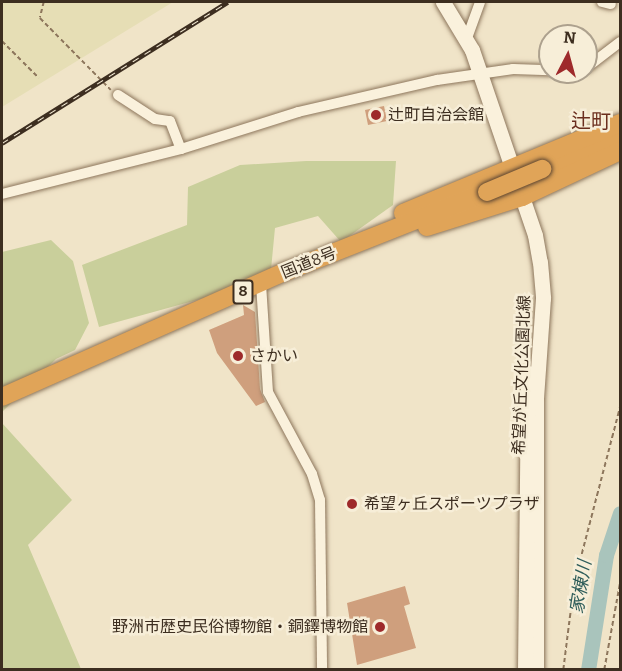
<!DOCTYPE html>
<meta charset="utf-8">
<style>
body{margin:0}
#map{position:relative;width:622px;height:671px;overflow:hidden;background:#f0e4c8;font-family:Bitter,"Noto Sans JP",serif}
div>[style]{position:absolute}
[style*='--x']{left:calc(var(--x)*1px);top:calc(var(--y)*1px);width:calc(var(--w)*1px);rotate:calc(var(--a)*1deg)}
.farmland>*{inset:0;background:#e6deb5}
.green>*{inset:0;background:#c9cf9b}
.river>*{height:15px;margin:-7.5px;padding:0 7.5px;transform-origin:7.5px;border-radius:7.5px;background:#a9c4bc}
.building>*{inset:0;background:#cf9f7d}
.path>*{height:1.5px;margin-top:-0.75px;transform-origin:0;background:repeating-linear-gradient(90deg,#8d765c 0 4.5px,transparent 0 7.5px)}
.roads{filter:drop-shadow(0 0 2px #8d765c) drop-shadow(0 0 2px #8d765c)}
.street>*{height:10px;margin:-5px;padding:0 5px;transform-origin:5px;border-radius:5px;background:#faf1dc}
.secondary>*{height:15px;margin:-7.5px;padding:0 7.5px;transform-origin:7.5px;border-radius:7.5px;background:#faf1dc}
.highway>*{height:18px;margin:-9px;padding:0 9px;transform-origin:9px;border-radius:9px;background:#e0a458}
.rail>*{height:4.5px;margin-top:-2.25px;transform-origin:0;background:repeating-linear-gradient(90deg,#f7eed8 0 7px,#3d2e20 0 14px);box-sizing:border-box;border-block:2px solid #3d2e20}
.bridges{filter:drop-shadow(0 0 2px #5b4430) drop-shadow(0 0 2px #5b4430)}
.highway-bridge>*{height:18px;margin:-9px;padding:0 9px;transform-origin:9px;border-radius:9px;background:#e0a458}
.dots>*{width:16px;height:16px;translate:-50% -50%;box-sizing:border-box;border:3px solid #f7eed8;border-radius:50%}
span{translate:-50% -50%;white-space:nowrap;text-align:center;line-height:1.15;-webkit-text-stroke:5px #f7eed8;paint-order:stroke}
.shield-label span{padding:2px 4px;background:#f7eed8;border:2px solid;border-radius:4px;-webkit-text-stroke-width:0}
.shield-label{font-size:15px;color:#3d2e20;font-weight:700}
.poi-label{font-size:16px;color:#3d2e20}
.left{translate:0 -50%;text-align:left}
.right{translate:-100% -50%;text-align:right}
.street-label{font-size:16px;color:#3d2e20}
.water-label{font-size:18px;color:#2f5d5a;font-style:italic}
.quarter-label{font-size:20px;color:#6b2e1e}
.frame{position:absolute;inset:0;border:3px solid #3d2e20;pointer-events:none}
.north{position:absolute;left:538px;top:24px;width:60px;height:60px;box-sizing:border-box;background:#f7eed8;border:2px solid #ada18e;border-radius:50%;rotate:6deg;font-size:16px;font-weight:700;line-height:24px;text-align:center;color:#3d2e20}
.north::after{content:'';display:block;margin:auto;width:21px;height:27px;background:#9e2a2b;clip-path:polygon(50% 0,100% 100%,50% 72%,0 100%)}
</style>
<div id="map">
<div class="farmland">
<div style="clip-path:polygon(2px 2px,173px 2px,2px 107px)"></div>
</div>
<div class="green">
<div style="clip-path:polygon(306px 161px,396px 161px,393px 205px,341px 242px,318px 216px,275px 228px,270px 280px,99px 327px,82px 265px,187px 225px,188px 187px,240px 165px)"></div>
<div style="clip-path:polygon(51px 240px,73px 261px,89px 323px,75px 350px,56px 359px,2px 412px,2px 252px)"></div>
<div style="clip-path:polygon(2px 423px,72px 500px,28px 545px,81px 669px,2px 669px)"></div>
</div>
<div class="river">
<div style="--x:588;--y:670;--w:116;--a:-81.1"></div>
<div style="--x:606;--y:555;--w:44;--a:-71.6"></div>
</div>
<div class="building">
<div style="clip-path:polygon(384px 106px,387px 121px,368px 125px,365px 110px)"></div>
<div style="clip-path:polygon(243px 305px,255px 312px,260px 389px,265px 402px,256px 406px,217px 353px,209px 330px,244px 315px)"></div>
<div style="clip-path:polygon(405px 586px,410px 604px,404px 606px,416px 648px,357px 665px,347px 603px)"></div>
</div>
<div class="path">
<div style="--x:44;--y:2;--w:16;--a:104"></div>
<div style="--x:40;--y:18;--w:101;--a:45.4"></div>
<div style="--x:2;--y:41;--w:52;--a:45"></div>
<div style="--x:563;--y:670;--w:88;--a:-82.8"></div>
<div style="--x:574;--y:583;--w:182;--a:-75.4"></div>
<div style="--x:604;--y:670;--w:89;--a:-79.7"></div>
</div>
<div class="roads">
<div class="street">
<div style="--x:602;--y:2;--w:9;--a:13"></div>
<div style="--x:467;--y:38;--w:38;--a:-70"></div>
<div style="--x:586;--y:68;--w:43;--a:-37.4"></div>
<div style="--x:118;--y:95;--w:44;--a:33"></div>
<div style="--x:155;--y:119;--w:15;--a:8"></div>
<div style="--x:170;--y:121;--w:30;--a:69"></div>
<div style="--x:2;--y:194;--w:185;--a:-14.1"></div>
<div style="--x:181;--y:149;--w:123;--a:-17.5"></div>
<div style="--x:298;--y:112;--w:143;--a:-13"></div>
<div style="--x:437;--y:80;--w:77;--a:-8.2"></div>
<div style="--x:513;--y:69;--w:37;--a:2"></div>
<div style="--x:261;--y:284;--w:108;--a:86.3"></div>
<div style="--x:268;--y:392;--w:93;--a:61.8"></div>
<div style="--x:312;--y:474;--w:27;--a:73"></div>
<div style="--x:320;--y:500;--w:170;--a:89.3"></div>
</div>
<div class="secondary">
<div style="--x:443;--y:2;--w:56;--a:58.9"></div>
<div style="--x:472;--y:50;--w:195;--a:71.2"></div>
<div style="--x:535;--y:235;--w:27;--a:80"></div>
<div style="--x:540;--y:262;--w:36;--a:85"></div>
<div style="--x:543;--y:298;--w:100;--a:94"></div>
<div style="--x:536;--y:398;--w:272;--a:90"></div>
<div style="--x:525;--y:670;--w:297;--a:-89.4"></div>
</div>
<div class="highway">
<div style="--x:542;--y:169;--w:84;--a:-22.3"></div>
<div style="--x:403;--y:213;--w:235;--a:-22.5"></div>
<div style="--x:427;--y:227;--w:100;--a:-17.5"></div>
<div style="--x:522;--y:197;--w:108;--a:-25.1"></div>
<div style="--x:2;--y:397;--w:312;--a:-23.9"></div>
<div style="--x:287;--y:271;--w:215;--a:-21.6"></div>
</div>
</div>
<div class="rail">
<div style="--x:2;--y:143;--w:266;--a:-32"></div>
</div>
<div class="bridges">
<div class="highway-bridge">
<div style="--x:487;--y:192;--w:60;--a:-22.7"></div>
</div>
</div>
<div class="dots">
<div style="left:376px;top:115px;background:#9e2a2b"></div>
<div style="left:238px;top:356px;background:#9e2a2b"></div>
<div style="left:352px;top:504px;background:#9e2a2b"></div>
<div style="left:380px;top:627px;background:#9e2a2b"></div>
</div>
<div class="shield-label">
<span style="left:243px;top:292px">8</span>
</div>
<div class="poi-label">
<span class="left" style="left:388px;top:115px">辻町自治会館</span>
<span class="left" style="left:250px;top:356px">さかい</span>
<span class="left" style="left:364px;top:504px">希望ヶ丘スポーツプラザ</span>
<span class="right" style="left:368px;top:627px">野洲市歴史民俗博物館・銅鐸博物館</span>
</div>
<div class="street-label">
<span style="left:309px;top:263px;rotate:-22deg">国道8号</span>
<span style="left:522px;top:375px;rotate:-88deg">希望が丘文化公園北線</span>
</div>
<div class="water-label">
<span style="left:581px;top:587px;rotate:-81deg">家棟川</span>
</div>
<div class="quarter-label">
<span style="left:591px;top:121px">辻町</span>
</div>
<div class="frame"></div>
<div class="north">N</div>
</div>
